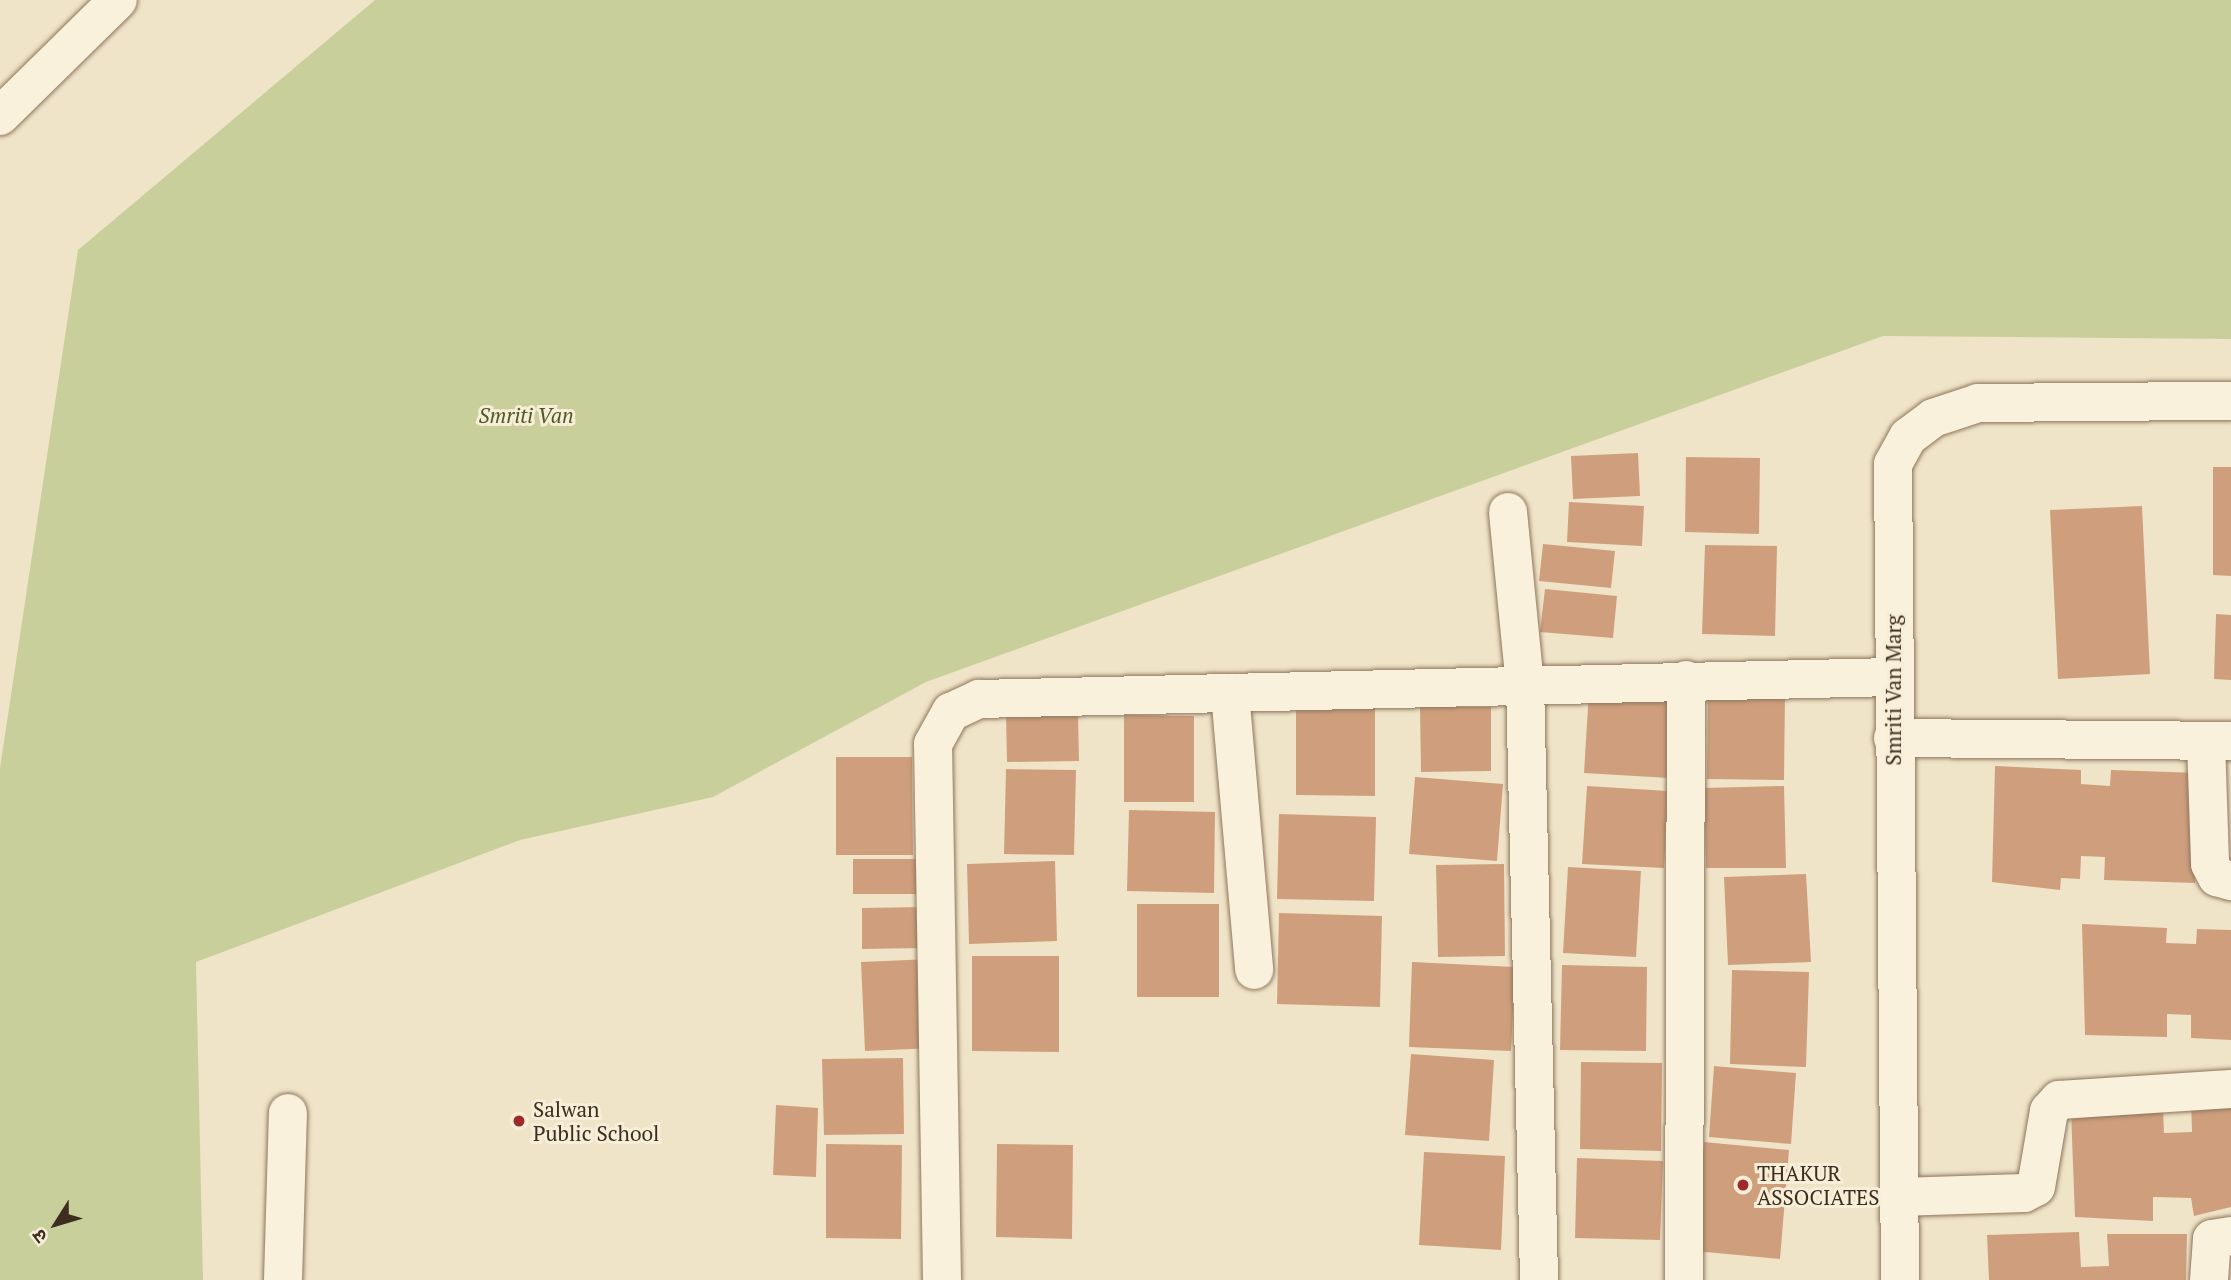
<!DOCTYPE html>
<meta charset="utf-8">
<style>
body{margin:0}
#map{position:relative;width:2231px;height:1280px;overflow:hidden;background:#f0e4c8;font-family:"PT Serif","Noto Sans Devanagari",serif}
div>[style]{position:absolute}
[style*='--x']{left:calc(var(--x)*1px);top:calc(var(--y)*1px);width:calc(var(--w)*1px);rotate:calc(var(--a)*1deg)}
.green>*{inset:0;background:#c9cf9b}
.building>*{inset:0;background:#cf9f7d}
.roads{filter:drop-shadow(0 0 2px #8d765c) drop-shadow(0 0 2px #8d765c)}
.minor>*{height:38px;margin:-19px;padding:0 19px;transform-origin:19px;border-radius:19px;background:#faf1dc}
.dots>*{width:19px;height:19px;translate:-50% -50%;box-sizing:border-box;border:4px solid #f7eed8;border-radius:50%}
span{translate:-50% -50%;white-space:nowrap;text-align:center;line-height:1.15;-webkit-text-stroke:6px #f7eed8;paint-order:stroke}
.park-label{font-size:21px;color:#4d5a26;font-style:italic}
.street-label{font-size:21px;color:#3d2e20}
.poi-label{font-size:21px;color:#3d2e20}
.left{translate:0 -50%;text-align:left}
.north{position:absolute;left:21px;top:1189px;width:70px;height:70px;-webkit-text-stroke:5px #f7eed8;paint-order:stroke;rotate:233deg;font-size:19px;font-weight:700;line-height:28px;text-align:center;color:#3d2e20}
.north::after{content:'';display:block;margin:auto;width:24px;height:32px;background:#3d2e20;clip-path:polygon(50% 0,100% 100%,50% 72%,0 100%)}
</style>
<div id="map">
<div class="green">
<div style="clip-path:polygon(375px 0,2231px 0,2231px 339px,1883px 336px,926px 682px,713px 797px,520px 840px,196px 962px,203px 1280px,0 1280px,0 768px,78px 250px)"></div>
</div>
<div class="building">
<div style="clip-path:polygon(1638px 453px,1640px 496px,1573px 499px,1571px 456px)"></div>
<div style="clip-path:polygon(1686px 457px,1760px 458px,1759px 534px,1685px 532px)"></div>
<div style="clip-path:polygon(2213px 467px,2231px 467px,2231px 576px,2213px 575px)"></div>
<div style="clip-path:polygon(1569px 502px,1644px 506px,1642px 546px,1567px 542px)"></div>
<div style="clip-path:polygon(2142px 506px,2150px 674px,2058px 679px,2050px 510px)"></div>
<div style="clip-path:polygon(1543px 544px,1615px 551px,1611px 588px,1539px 581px)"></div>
<div style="clip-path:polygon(1705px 545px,1777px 546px,1775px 636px,1702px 634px)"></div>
<div style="clip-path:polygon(1545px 589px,1617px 596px,1613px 638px,1540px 632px)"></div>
<div style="clip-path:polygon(2216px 614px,2231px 615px,2231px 680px,2214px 679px)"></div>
<div style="clip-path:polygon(1589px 691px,1674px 697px,1669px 778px,1584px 773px)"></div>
<div style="clip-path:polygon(1708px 694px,1785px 695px,1784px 780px,1707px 779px)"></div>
<div style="clip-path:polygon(1296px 702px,1375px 703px,1375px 796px,1296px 795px)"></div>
<div style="clip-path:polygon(1420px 707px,1491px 707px,1491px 771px,1421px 772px)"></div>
<div style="clip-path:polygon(1078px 714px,1079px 761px,1007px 762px,1006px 715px)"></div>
<div style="clip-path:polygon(1124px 715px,1194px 716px,1194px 802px,1124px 802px)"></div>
<div style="clip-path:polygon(836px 757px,912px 757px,913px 855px,836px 855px)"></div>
<div style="clip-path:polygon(1995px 766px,2081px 770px,2081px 784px,2110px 786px,2111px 770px,2199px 773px,2195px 883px,2104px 880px,2105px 857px,2081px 856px,2080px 879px,2061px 878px,2060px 890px,1992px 882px)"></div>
<div style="clip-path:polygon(1006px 769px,1076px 770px,1074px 855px,1004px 854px)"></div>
<div style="clip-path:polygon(1415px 777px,1503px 784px,1497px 861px,1409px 854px)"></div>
<div style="clip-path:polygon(1587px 786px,1668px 791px,1664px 868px,1582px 864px)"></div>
<div style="clip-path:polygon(1784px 786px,1786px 868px,1706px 868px,1704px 788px)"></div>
<div style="clip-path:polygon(1129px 810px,1215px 812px,1214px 893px,1127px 891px)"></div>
<div style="clip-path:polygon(1279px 814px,1376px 817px,1374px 901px,1277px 899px)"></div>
<div style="clip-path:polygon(853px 859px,926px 859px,926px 894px,853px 894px)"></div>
<div style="clip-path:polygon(1055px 861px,1057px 941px,969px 944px,967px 864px)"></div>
<div style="clip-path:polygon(1504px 864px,1505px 956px,1438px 957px,1436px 865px)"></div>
<div style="clip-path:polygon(1568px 867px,1641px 871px,1636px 957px,1563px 953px)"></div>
<div style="clip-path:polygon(1806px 874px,1811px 962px,1728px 965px,1724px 877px)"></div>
<div style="clip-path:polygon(1137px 904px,1219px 904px,1219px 997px,1137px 997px)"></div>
<div style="clip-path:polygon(922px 907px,923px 948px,862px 949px,862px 908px)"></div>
<div style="clip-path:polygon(1279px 913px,1382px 916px,1380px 1007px,1277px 1004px)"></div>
<div style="clip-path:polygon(2082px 924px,2167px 928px,2166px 943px,2196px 944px,2197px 929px,2231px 930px,2231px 1040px,2191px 1038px,2191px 1015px,2167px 1014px,2167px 1037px,2085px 1035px)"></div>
<div style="clip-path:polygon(972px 956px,1059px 956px,1059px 1052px,972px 1051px)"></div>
<div style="clip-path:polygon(931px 959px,935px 1048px,865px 1051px,861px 962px)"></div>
<div style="clip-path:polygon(1412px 962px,1515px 967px,1511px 1051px,1409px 1047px)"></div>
<div style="clip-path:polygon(1562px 965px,1647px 967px,1646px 1051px,1560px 1050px)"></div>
<div style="clip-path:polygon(1732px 970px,1809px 972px,1806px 1067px,1730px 1064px)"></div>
<div style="clip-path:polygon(1411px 1054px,1494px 1060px,1489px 1141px,1405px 1135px)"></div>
<div style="clip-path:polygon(903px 1058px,904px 1134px,824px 1135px,822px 1059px)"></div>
<div style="clip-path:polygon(1581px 1062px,1662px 1063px,1661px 1151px,1580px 1149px)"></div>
<div style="clip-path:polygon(1714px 1066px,1796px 1073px,1791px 1144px,1709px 1137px)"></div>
<div style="clip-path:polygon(2191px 1100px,2231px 1100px,2231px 1207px,2194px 1216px,2191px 1198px,2153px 1197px,2153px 1221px,2075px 1217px,2071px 1112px,2163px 1109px,2164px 1133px,2192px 1132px)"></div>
<div style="clip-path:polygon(776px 1105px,818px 1108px,816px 1177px,773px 1175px)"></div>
<div style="clip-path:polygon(1704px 1142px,1789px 1150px,1780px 1259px,1695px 1251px)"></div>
<div style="clip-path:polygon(826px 1144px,902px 1145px,901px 1239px,826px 1238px)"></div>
<div style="clip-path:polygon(997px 1144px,1073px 1145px,1072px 1239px,996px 1237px)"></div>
<div style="clip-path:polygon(1424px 1152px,1505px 1156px,1501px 1250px,1419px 1245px)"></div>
<div style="clip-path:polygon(1577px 1158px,1663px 1161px,1660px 1240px,1575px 1238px)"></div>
<div style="clip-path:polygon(2079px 1232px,2081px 1267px,2109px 1266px,2107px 1234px,2187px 1234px,2186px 1280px,1989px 1280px,1987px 1235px)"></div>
</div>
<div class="roads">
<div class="minor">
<div style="--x:0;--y:116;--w:165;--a:-44.5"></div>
<div style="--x:1508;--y:512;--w:173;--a:84.4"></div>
<div style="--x:1525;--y:684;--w:596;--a:88.65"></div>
<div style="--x:1230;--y:693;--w:278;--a:85"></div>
<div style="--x:1893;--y:738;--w:338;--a:0.5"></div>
<div style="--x:2206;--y:741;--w:123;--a:88.1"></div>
<div style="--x:2210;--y:864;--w:15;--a:62"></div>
<div style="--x:2217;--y:877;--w:15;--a:16"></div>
<div style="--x:1899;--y:1197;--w:125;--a:-1.8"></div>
<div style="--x:2024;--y:1193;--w:13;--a:-27"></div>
<div style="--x:2036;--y:1187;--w:77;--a:-80.3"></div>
<div style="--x:2049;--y:1111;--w:15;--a:-48"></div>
<div style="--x:2059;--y:1100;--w:172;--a:-3.7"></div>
<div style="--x:283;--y:1280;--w:167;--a:-88.3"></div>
<div style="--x:942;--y:1280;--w:536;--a:-90.96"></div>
<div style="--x:933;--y:744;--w:37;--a:-61"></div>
<div style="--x:951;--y:712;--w:31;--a:-25"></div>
<div style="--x:979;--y:699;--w:913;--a:-1.38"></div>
<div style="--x:1684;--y:1280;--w:600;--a:-89.81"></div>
<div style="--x:1900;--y:1280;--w:816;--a:-90.49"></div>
<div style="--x:1893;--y:464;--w:31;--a:-61"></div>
<div style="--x:1908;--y:437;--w:31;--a:-37"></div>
<div style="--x:1933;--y:418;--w:47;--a:-18.4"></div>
<div style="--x:1978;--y:403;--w:253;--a:-0.5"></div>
<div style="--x:2209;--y:1280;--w:41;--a:-85.8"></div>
<div style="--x:2212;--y:1239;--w:19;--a:-9"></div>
</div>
</div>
<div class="dots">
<div style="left:519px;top:1121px;background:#9e2a2b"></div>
<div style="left:1743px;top:1185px;background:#9e2a2b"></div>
</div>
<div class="park-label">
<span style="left:526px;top:415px">Smriti Van</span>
</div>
<div class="street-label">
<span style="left:1893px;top:690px;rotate:-90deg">Smriti Van Marg</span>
</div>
<div class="poi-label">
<span class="left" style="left:533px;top:1121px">Salwan<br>Public School</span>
<span class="left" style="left:1757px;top:1185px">THAKUR<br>ASSOCIATES</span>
</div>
<div class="north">उ</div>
</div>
